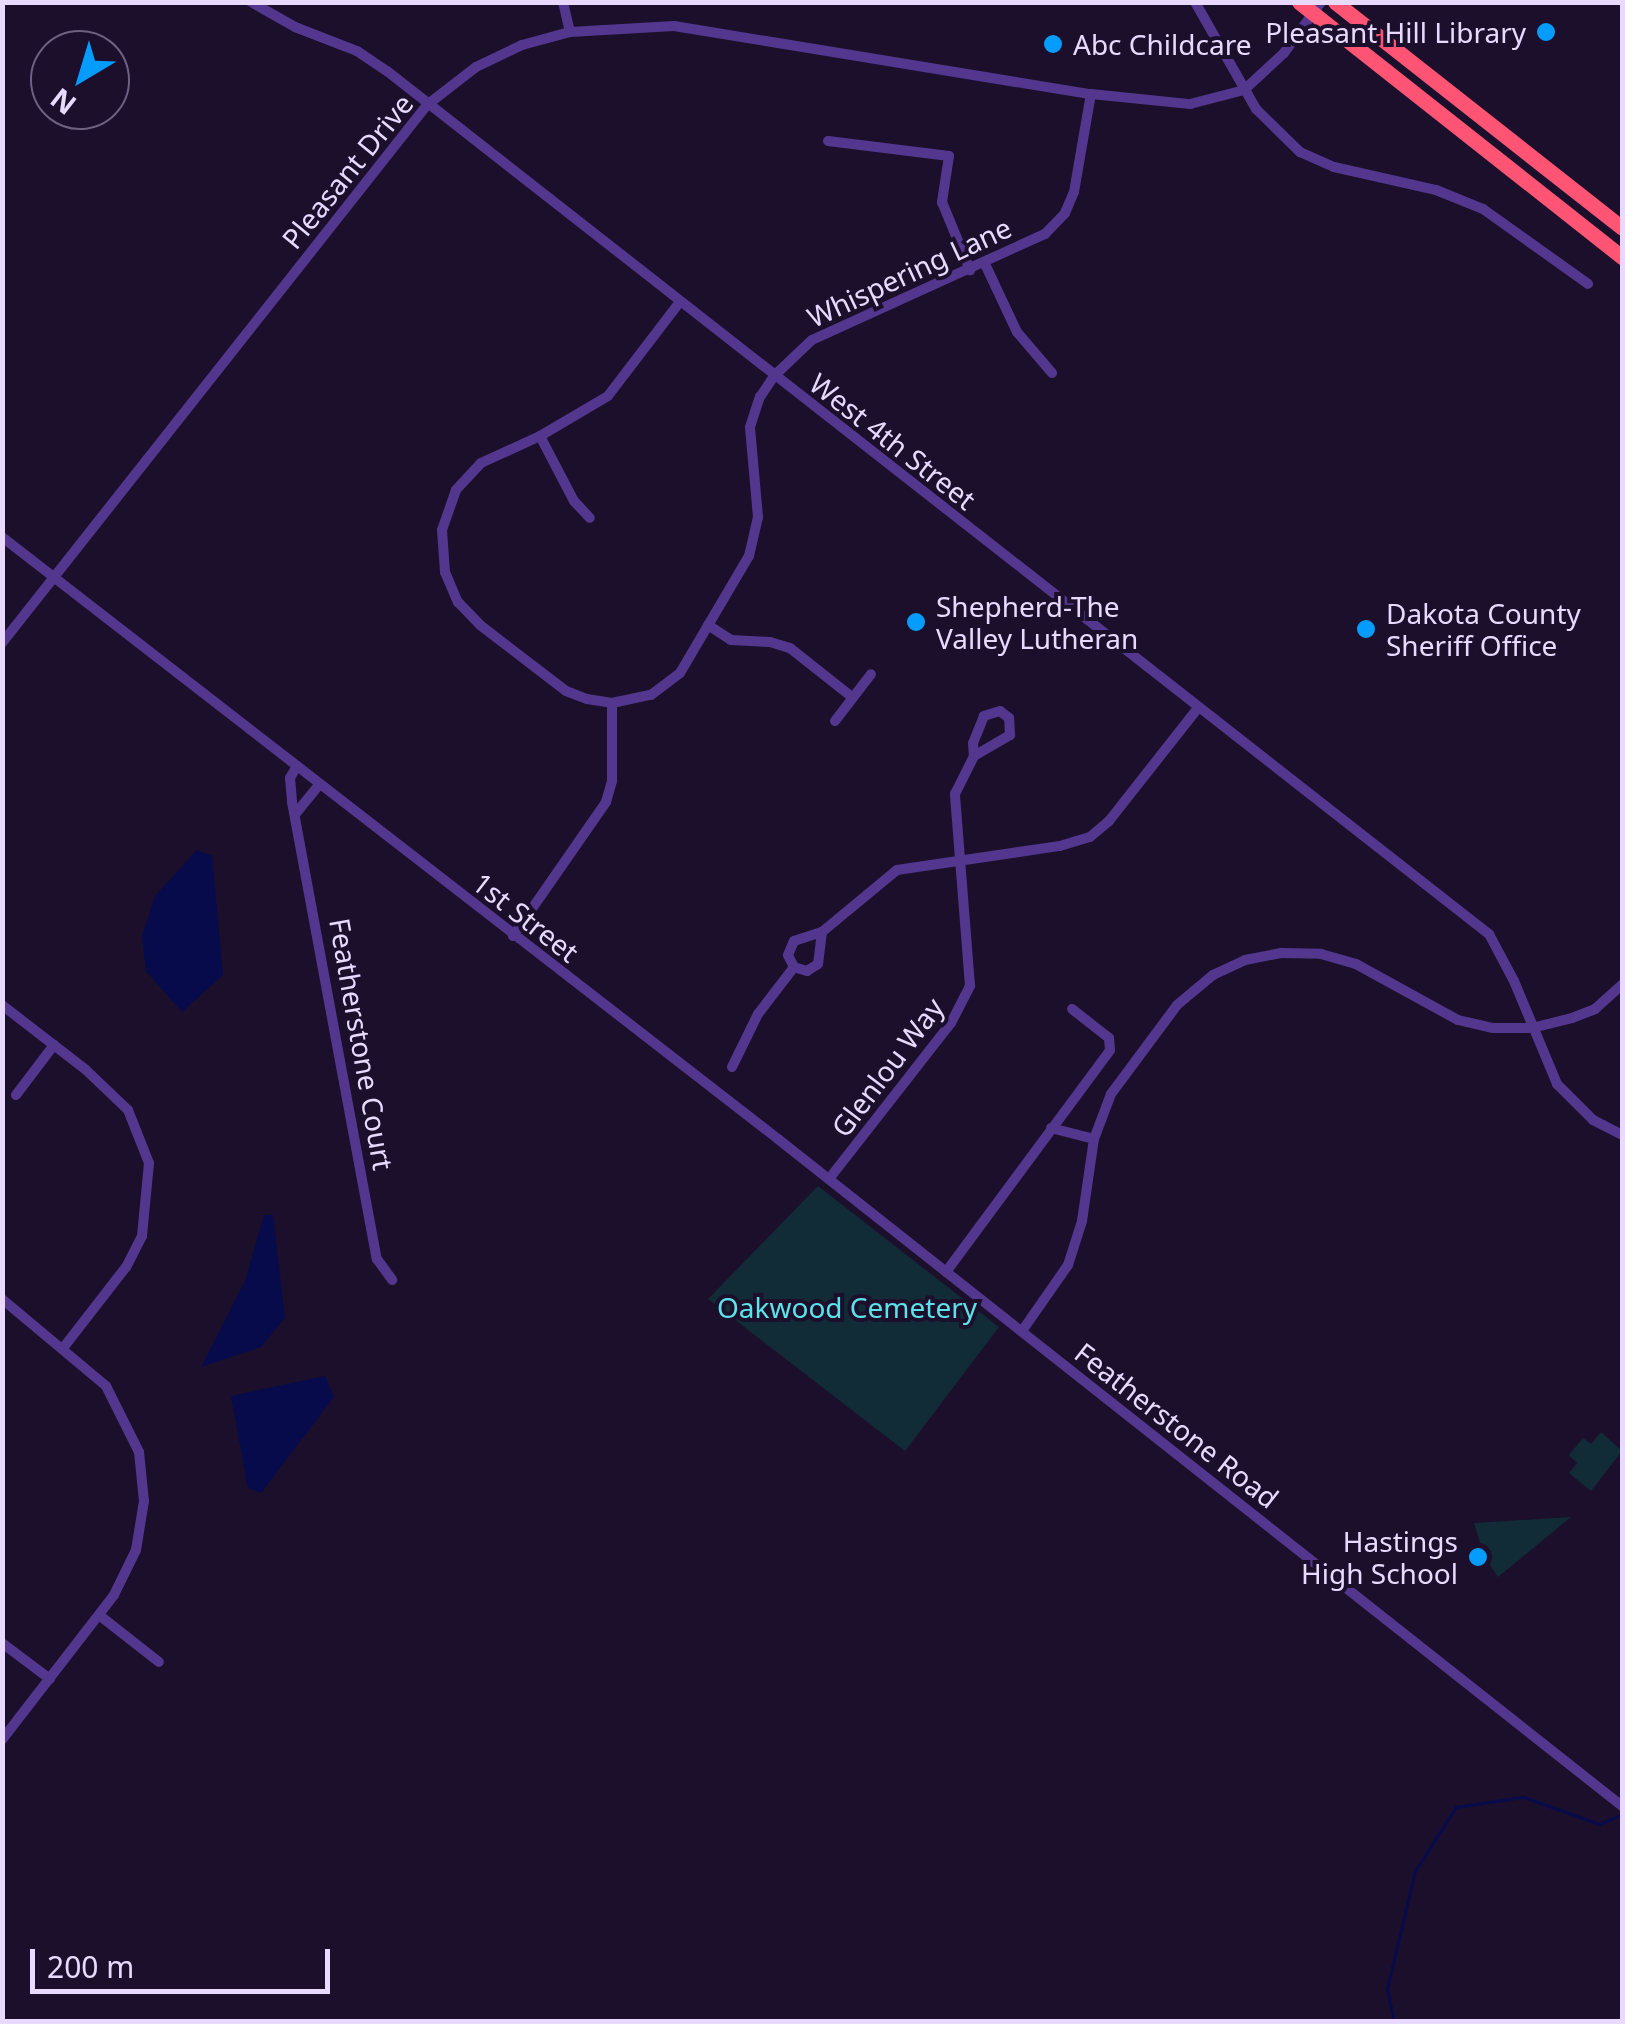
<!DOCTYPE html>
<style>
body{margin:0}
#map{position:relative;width:1625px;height:2024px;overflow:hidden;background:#1c0f2b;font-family:"Noto Sans",sans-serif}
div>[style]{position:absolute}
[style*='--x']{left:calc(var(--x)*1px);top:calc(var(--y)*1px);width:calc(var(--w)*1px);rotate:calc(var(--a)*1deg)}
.green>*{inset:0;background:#112c36}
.water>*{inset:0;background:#070b4c}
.stream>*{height:2.5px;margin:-1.25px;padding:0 1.25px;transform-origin:1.25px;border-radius:1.25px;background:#070b4c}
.minor>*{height:10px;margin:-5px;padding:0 5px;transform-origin:5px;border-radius:5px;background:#53378e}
.highway>*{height:15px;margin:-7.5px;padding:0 7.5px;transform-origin:7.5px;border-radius:7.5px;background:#ff5474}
.dots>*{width:28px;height:28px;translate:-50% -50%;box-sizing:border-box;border:5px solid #1c0f2b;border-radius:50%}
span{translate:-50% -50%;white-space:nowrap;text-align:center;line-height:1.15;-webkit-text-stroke:8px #1c0f2b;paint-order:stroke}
.poi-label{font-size:28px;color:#e9d9ff}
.right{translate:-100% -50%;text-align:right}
.left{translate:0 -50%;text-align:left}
.street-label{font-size:28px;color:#e9d9ff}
.park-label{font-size:28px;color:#5be3e9}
.frame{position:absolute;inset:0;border:5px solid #e9d9ff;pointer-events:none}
.north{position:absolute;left:30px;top:30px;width:100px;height:100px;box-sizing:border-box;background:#1c0f2b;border:2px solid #6e6080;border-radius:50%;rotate:218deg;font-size:28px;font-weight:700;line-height:40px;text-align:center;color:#e9d9ff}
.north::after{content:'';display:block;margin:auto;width:35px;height:45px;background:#059cff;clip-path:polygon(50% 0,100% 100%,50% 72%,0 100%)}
.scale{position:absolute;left:30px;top:1949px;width:300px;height:45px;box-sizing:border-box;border:5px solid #e9d9ff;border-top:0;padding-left:12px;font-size:30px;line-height:35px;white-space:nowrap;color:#e9d9ff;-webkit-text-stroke:8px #1c0f2b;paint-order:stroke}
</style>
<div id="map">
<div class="green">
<div style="clip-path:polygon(818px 1186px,999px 1327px,905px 1451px,708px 1299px)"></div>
<div style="clip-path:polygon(1601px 1432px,1622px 1451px,1591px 1491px,1569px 1473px,1577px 1463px,1569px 1455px,1583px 1438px,1591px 1444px)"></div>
<div style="clip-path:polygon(1571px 1517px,1498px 1577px,1485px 1558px,1474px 1523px)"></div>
</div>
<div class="water">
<div style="clip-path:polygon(197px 850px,212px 856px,223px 975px,182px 1012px,146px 971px,142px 936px,155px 896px)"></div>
<div style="clip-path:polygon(264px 1215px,273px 1215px,285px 1318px,261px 1347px,201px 1367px,245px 1281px)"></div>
<div style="clip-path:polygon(325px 1376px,334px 1397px,261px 1493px,248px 1488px,231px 1396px)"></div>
</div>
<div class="stream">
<div style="--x:1394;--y:2022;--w:34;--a:-102"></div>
<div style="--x:1387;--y:1989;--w:121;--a:-76.7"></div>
<div style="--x:1415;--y:1871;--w:76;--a:-57.4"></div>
<div style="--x:1456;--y:1807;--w:69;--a:-8.4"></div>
<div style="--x:1524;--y:1797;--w:81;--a:19.6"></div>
<div style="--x:1600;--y:1824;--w:24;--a:-24"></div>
</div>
<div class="minor">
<div style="--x:251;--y:2;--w:51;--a:29.6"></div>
<div style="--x:295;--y:27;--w:66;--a:21.2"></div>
<div style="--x:357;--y:51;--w:36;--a:34"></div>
<div style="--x:387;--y:71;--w:1400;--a:38.07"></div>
<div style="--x:1489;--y:934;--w:53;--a:62"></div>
<div style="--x:1514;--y:981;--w:112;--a:67.3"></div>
<div style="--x:1557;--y:1084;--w:51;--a:45"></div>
<div style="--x:1593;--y:1120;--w:33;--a:27"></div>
<div style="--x:563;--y:2;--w:31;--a:77"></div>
<div style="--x:1195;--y:2;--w:123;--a:60.3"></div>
<div style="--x:1256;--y:109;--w:62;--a:44.3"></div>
<div style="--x:1300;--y:152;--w:37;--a:24"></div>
<div style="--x:1334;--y:167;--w:105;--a:12.7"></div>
<div style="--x:1436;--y:190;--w:51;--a:22"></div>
<div style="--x:1483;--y:209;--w:129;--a:35.5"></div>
<div style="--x:828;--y:141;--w:122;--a:7.1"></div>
<div style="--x:949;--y:156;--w:47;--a:98.7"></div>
<div style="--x:942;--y:202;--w:74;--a:67.6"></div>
<div style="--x:985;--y:264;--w:75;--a:64.8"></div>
<div style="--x:1017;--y:332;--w:54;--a:49.5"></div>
<div style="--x:679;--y:303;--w:117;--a:127.4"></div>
<div style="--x:608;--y:396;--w:79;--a:149.5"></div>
<div style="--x:540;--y:436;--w:65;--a:155.4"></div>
<div style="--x:481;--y:463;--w:37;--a:133"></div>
<div style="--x:456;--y:490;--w:42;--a:109.3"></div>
<div style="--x:442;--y:530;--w:42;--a:85.9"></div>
<div style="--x:445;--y:572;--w:33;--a:67"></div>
<div style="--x:458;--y:602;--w:32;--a:46"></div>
<div style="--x:480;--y:625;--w:108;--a:37.5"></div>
<div style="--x:566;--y:691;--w:22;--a:21"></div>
<div style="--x:587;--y:699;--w:25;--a:9"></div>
<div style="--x:612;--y:703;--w:40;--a:-12"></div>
<div style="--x:651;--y:695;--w:36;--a:-37"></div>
<div style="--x:680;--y:673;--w:136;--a:-59.5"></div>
<div style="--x:749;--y:556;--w:40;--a:-77"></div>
<div style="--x:758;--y:517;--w:90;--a:-95.1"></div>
<div style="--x:750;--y:427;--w:32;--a:-72"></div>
<div style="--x:760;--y:397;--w:25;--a:-56"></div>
<div style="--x:774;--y:376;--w:52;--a:-43.5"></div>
<div style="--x:812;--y:340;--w:256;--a:-24.5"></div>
<div style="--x:1045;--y:234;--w:29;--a:-46"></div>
<div style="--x:1065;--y:213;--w:23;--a:-67"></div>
<div style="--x:1074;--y:192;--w:99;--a:-80.2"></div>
<div style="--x:540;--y:436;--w:73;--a:62.4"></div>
<div style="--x:574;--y:501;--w:23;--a:47"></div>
<div style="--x:2;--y:537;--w:982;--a:37.8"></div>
<div style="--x:778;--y:1139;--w:1076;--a:38.32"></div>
<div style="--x:708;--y:625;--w:27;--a:33"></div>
<div style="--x:731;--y:640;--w:39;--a:3"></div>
<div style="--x:770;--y:642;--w:21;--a:17"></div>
<div style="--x:790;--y:648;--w:80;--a:38.4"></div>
<div style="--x:2;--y:643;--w:686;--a:-51.69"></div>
<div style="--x:427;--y:105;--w:62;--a:-37.8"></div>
<div style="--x:476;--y:67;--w:51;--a:-25.6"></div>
<div style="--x:522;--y:45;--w:50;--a:-15.2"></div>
<div style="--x:570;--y:32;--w:104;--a:-3.3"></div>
<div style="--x:674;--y:26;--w:423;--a:9.3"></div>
<div style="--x:1091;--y:94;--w:100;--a:5.8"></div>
<div style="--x:1190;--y:104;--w:56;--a:-14.5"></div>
<div style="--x:1244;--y:90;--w:54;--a:-42.8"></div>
<div style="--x:1284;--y:53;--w:63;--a:-54"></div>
<div style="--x:835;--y:721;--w:59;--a:-52.5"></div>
<div style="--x:297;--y:766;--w:14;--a:120"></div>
<div style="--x:290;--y:778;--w:24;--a:85"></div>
<div style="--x:292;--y:802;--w:465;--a:79.5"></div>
<div style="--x:377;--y:1259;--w:26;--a:54"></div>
<div style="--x:297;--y:812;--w:36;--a:-51"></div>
<div style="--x:822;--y:932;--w:32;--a:97"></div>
<div style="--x:818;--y:964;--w:13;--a:148"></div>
<div style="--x:807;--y:971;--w:14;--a:-163"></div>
<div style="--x:794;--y:967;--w:13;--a:-117"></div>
<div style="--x:788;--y:955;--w:15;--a:-67"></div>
<div style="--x:794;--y:941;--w:29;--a:-18"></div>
<div style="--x:822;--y:932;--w:97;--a:-39.6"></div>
<div style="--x:897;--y:870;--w:165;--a:-8.4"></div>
<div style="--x:1060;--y:846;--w:31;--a:-17"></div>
<div style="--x:1090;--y:837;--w:25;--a:-40"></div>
<div style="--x:1109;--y:821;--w:144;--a:-51.8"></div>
<div style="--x:513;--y:936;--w:163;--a:-55.2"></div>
<div style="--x:606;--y:802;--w:22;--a:-74"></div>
<div style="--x:612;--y:781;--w:78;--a:-90"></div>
<div style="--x:2;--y:1005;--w:106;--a:37.7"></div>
<div style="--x:86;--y:1070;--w:58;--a:43.6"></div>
<div style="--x:128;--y:1110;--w:57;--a:68.4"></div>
<div style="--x:149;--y:1163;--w:73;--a:95.5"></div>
<div style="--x:142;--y:1236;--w:35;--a:117"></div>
<div style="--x:126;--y:1267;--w:101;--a:127.8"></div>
<div style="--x:732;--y:1067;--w:59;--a:-63.9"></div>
<div style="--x:758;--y:1014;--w:59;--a:-52.5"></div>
<div style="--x:16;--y:1095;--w:63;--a:-52.8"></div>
<div style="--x:1051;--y:1128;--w:44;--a:14.3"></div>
<div style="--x:829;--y:1179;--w:198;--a:-52"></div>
<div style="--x:951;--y:1023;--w:42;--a:-62.8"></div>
<div style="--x:970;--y:986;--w:193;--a:-94.5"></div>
<div style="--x:955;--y:794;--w:42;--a:-63.4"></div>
<div style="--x:974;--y:756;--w:42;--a:-30.3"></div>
<div style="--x:1010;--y:735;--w:17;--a:-93"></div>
<div style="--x:1009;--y:718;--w:11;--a:-142"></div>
<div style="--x:1000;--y:711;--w:17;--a:163"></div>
<div style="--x:984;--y:716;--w:29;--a:112"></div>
<div style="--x:973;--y:743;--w:13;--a:86"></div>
<div style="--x:946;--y:1272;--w:276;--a:-53.5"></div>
<div style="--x:1110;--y:1050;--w:12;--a:-95"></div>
<div style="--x:1109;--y:1038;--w:47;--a:-141.9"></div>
<div style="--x:2;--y:1299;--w:136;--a:39.9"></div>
<div style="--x:106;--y:1386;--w:74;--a:63.4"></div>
<div style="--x:139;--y:1452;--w:49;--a:84.2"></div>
<div style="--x:144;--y:1501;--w:50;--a:99.3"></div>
<div style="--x:136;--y:1550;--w:50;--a:116.1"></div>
<div style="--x:114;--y:1595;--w:183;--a:127.7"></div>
<div style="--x:1022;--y:1331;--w:80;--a:-55.1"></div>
<div style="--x:1068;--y:1265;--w:46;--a:-72.3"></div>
<div style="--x:1082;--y:1221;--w:83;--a:-81.7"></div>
<div style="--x:1094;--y:1139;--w:48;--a:-69.3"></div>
<div style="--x:1111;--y:1094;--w:111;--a:-53.4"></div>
<div style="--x:1177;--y:1005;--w:47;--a:-39.8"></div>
<div style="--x:1213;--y:975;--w:35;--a:-25"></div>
<div style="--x:1245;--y:960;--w:38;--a:-11"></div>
<div style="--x:1282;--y:953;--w:39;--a:1"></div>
<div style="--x:1321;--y:954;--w:36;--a:16"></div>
<div style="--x:1356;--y:964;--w:116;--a:28.8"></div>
<div style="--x:1458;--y:1020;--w:36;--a:13"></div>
<div style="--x:1493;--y:1028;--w:39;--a:0"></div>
<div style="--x:1532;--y:1028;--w:41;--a:-14"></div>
<div style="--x:1572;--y:1018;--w:25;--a:-21"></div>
<div style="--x:1595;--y:1009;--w:36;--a:-42"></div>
<div style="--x:99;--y:1615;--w:76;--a:38.1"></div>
<div style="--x:2;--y:1643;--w:60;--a:36.9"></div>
</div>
<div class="highway">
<div style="--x:1299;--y:2;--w:412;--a:38.3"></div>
<div style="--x:1335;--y:2;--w:365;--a:38.2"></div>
</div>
<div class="dots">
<div style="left:1546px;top:32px;background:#059cff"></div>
<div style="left:1053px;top:44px;background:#059cff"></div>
<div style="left:916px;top:622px;background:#059cff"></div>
<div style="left:1366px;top:629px;background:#059cff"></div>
<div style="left:1478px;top:1557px;background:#059cff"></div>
</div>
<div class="poi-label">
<span class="right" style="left:1526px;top:32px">Pleasant Hill Library</span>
<span class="left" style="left:1073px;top:44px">Abc Childcare</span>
<span class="left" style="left:936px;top:622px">Shepherd-The<br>Valley Lutheran</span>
<span class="left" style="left:1386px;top:629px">Dakota County<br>Sheriff Office</span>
<span class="right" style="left:1458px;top:1557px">Hastings<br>High School</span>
</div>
<div class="street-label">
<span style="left:347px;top:171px;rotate:-51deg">Pleasant Drive</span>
<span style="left:909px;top:272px;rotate:-25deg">Whispering Lane</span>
<span style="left:893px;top:441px;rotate:38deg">West 4th Street</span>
<span style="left:526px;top:917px;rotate:38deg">1st Street</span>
<span style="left:362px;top:1044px;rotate:80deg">Featherstone Court</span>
<span style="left:887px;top:1067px;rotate:-53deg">Glenlou Way</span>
<span style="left:1177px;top:1425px;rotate:38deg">Featherstone Road</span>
</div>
<div class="park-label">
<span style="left:847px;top:1307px">Oakwood Cemetery</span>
</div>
<div class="frame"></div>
<div class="north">N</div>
<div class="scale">200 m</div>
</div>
